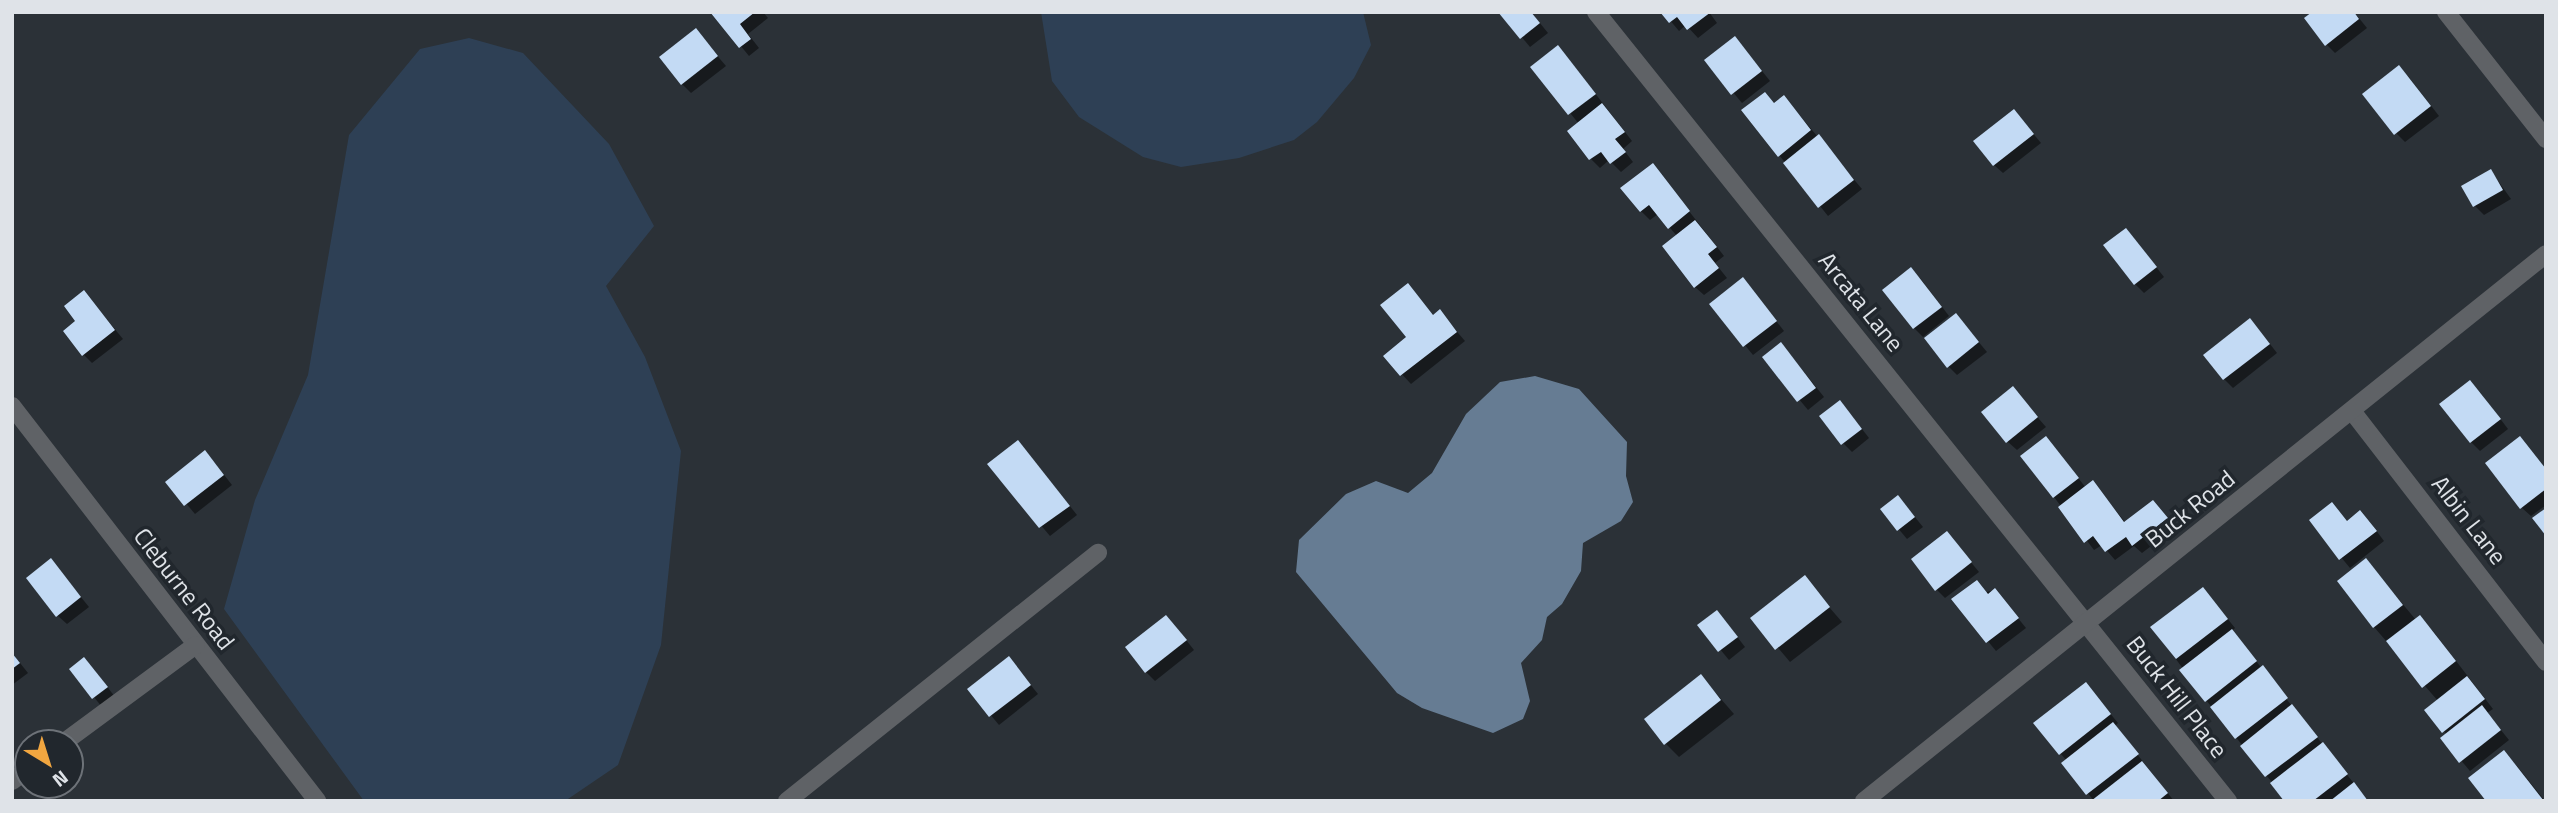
<!DOCTYPE html>
<style>
body{margin:0}
#map{position:relative;width:2558px;height:813px;overflow:hidden;background:#2b3137;font-family:"Titillium Web",sans-serif}
div>[style]{position:absolute}
[style*='--x']{left:calc(var(--x)*1px);top:calc(var(--y)*1px);width:calc(var(--w)*1px);rotate:calc(var(--a)*1deg)}
.green>*{inset:0;background:#2e4055}
.water>*{inset:0;background:#667c93}
.shadow>*{inset:0;background:#0007}
.building>*{inset:0;background:#c3daf4}
.minor>*{height:18px;margin:-9px;padding:0 9px;transform-origin:9px;border-radius:9px;background:#5f6266}
span{translate:-50% -50%;white-space:nowrap;text-align:center;line-height:1.15;-webkit-text-stroke:7px #21272d;paint-order:stroke}
.street-label{font-size:24px;color:#dfe3e8}
.frame{position:absolute;inset:0;border:14px solid #dfe3e8;pointer-events:none}
.north{position:absolute;left:14px;top:729px;width:70px;height:70px;box-sizing:border-box;background:#21272d;border:2px solid #6d7278;border-radius:50%;rotate:142deg;font-size:19px;font-weight:700;line-height:28px;text-align:center;color:#dfe3e8}
.north::after{content:'';display:block;margin:auto;width:24px;height:32px;background:#f1a640;clip-path:polygon(50% 0,100% 100%,50% 72%,0 100%)}
</style>
<div id="map">
<div class="green">
<div style="clip-path:polygon(1041px 12px,1363px 12px,1371px 45px,1354px 78px,1317px 122px,1294px 140px,1239px 158px,1181px 167px,1143px 157px,1079px 117px,1052px 81px)"></div>
<div style="clip-path:polygon(469px 38px,523px 53px,609px 144px,654px 226px,606px 286px,645px 357px,681px 451px,661px 645px,618px 765px,565px 801px,364px 801px,224px 609px,255px 500px,308px 375px,349px 135px,420px 49px)"></div>
</div>
<div class="water">
<div style="clip-path:polygon(1535px 376px,1579px 389px,1627px 442px,1626px 476px,1633px 502px,1621px 521px,1583px 543px,1581px 571px,1562px 604px,1547px 617px,1542px 640px,1521px 663px,1530px 701px,1523px 719px,1493px 733px,1422px 708px,1397px 693px,1296px 572px,1299px 540px,1346px 494px,1376px 481px,1408px 493px,1432px 473px,1466px 414px,1500px 382px)"></div>
</div>
<div class="shadow">
<div style="clip-path:polygon(713px 12px,763px 12px,768px 18px,748px 34px,759px 48px,749px 56px)"></div>
<div style="clip-path:polygon(1501px 12px,1531px 12px,1548px 33px,1530px 47px)"></div>
<div style="clip-path:polygon(1663px 12px,1709px 12px,1717px 23px,1698px 38px,1686px 25px,1679px 31px)"></div>
<div style="clip-path:polygon(2314px 12px,2354px 12px,2367px 28px,2335px 53px,2326px 44px)"></div>
<div style="clip-path:polygon(696px 31px,726px 66px,691px 93px,682px 84px)"></div>
<div style="clip-path:polygon(1743px 47px,1770px 81px,1742px 103px,1706px 60px)"></div>
<div style="clip-path:polygon(1567px 57px,1632px 141px,1623px 149px,1633px 162px,1621px 172px,1609px 160px,1600px 168px,1591px 159px,1569px 131px,1579px 124px,1533px 67px)"></div>
<div style="clip-path:polygon(2408px 76px,2439px 116px,2405px 142px,2396px 133px)"></div>
<div style="clip-path:polygon(1765px 94px,1775px 104px,1784px 97px,1862px 189px,1828px 216px,1779px 155px)"></div>
<div style="clip-path:polygon(2014px 111px,2041px 143px,2003px 173px,1994px 165px)"></div>
<div style="clip-path:polygon(1653px 165px,1724px 256px,1715px 263px,1727px 278px,1704px 295px,1695px 287px,1677px 236px,1658px 214px,1650px 220px,1641px 211px)"></div>
<div style="clip-path:polygon(2491px 171px,2511px 199px,2484px 215px,2475px 206px)"></div>
<div style="clip-path:polygon(2134px 239px,2164px 277px,2144px 293px,2135px 284px)"></div>
<div style="clip-path:polygon(1920px 278px,1949px 316px,1923px 337px,1914px 328px)"></div>
<div style="clip-path:polygon(1751px 289px,1784px 331px,1753px 355px,1711px 304px)"></div>
<div style="clip-path:polygon(84px 292px,123px 339px,92px 363px,83px 354px)"></div>
<div style="clip-path:polygon(1440px 312px,1465px 341px,1411px 384px,1385px 356px)"></div>
<div style="clip-path:polygon(1956px 315px,1987px 352px,1957px 375px,1948px 366px)"></div>
<div style="clip-path:polygon(2259px 330px,2277px 353px,2233px 388px,2224px 379px)"></div>
<div style="clip-path:polygon(1789px 353px,1824px 397px,1808px 410px,1764px 357px)"></div>
<div style="clip-path:polygon(2013px 389px,2046px 427px,2017px 450px,2008px 442px)"></div>
<div style="clip-path:polygon(2479px 391px,2508px 429px,2480px 451px,2471px 442px)"></div>
<div style="clip-path:polygon(1848px 411px,1869px 438px,1852px 452px,1843px 443px)"></div>
<div style="clip-path:polygon(2054px 447px,2086px 488px,2093px 483px,2126px 523px,2153px 502px,2175px 528px,2142px 553px,2134px 546px,2115px 560px,2102px 545px,2094px 550px,2054px 497px)"></div>
<div style="clip-path:polygon(1026px 451px,1077px 515px,1050px 536px,989px 464px)"></div>
<div style="clip-path:polygon(214px 462px,232px 485px,195px 514px,168px 482px)"></div>
<div style="clip-path:polygon(2546px 469px,2546px 505px,2531px 516px,2522px 508px)"></div>
<div style="clip-path:polygon(2332px 504px,2348px 522px,2369px 521px,2384px 541px,2350px 568px,2311px 521px)"></div>
<div style="clip-path:polygon(1906px 506px,1923px 527px,1907px 539px,1882px 509px)"></div>
<div style="clip-path:polygon(1947px 533px,1979px 572px,1945px 598px,1937px 590px)"></div>
<div style="clip-path:polygon(2366px 560px,2416px 620px,2419px 617px,2433px 631px,2493px 709px,2487px 713px,2509px 740px,2470px 771px,2442px 738px,2447px 735px,2427px 710px,2438px 701px,2374px 627px)"></div>
<div style="clip-path:polygon(59px 570px,89px 607px,67px 624px,58px 616px)"></div>
<div style="clip-path:polygon(1804px 578px,1842px 622px,1790px 662px,1753px 618px)"></div>
<div style="clip-path:polygon(1995px 590px,2026px 628px,1996px 651px,1954px 600px)"></div>
<div style="clip-path:polygon(2211px 598px,2235px 628px,2232px 631px,2368px 801px,2287px 801px,2206px 700px,2153px 628px)"></div>
<div style="clip-path:polygon(1725px 621px,1745px 647px,1729px 660px,1700px 625px)"></div>
<div style="clip-path:polygon(1175px 626px,1194px 650px,1155px 681px,1146px 672px)"></div>
<div style="clip-path:polygon(12px 653px,28px 673px,12px 685px)"></div>
<div style="clip-path:polygon(93px 668px,115px 697px,102px 707px,71px 669px)"></div>
<div style="clip-path:polygon(1017px 668px,1038px 694px,999px 725px,969px 689px)"></div>
<div style="clip-path:polygon(1701px 676px,1734px 714px,1679px 757px,1665px 743px)"></div>
<div style="clip-path:polygon(2086px 684px,2118px 723px,2115px 726px,2174px 801px,2094px 801px,2064px 763px,2067px 761px,2060px 753px)"></div>
<div style="clip-path:polygon(2504px 752px,2517px 766px,2545px 801px,2488px 801px)"></div>
</div>
<div class="building">
<div style="clip-path:polygon(710px 12px,755px 12px,740px 24px,751px 39px,739px 48px)"></div>
<div style="clip-path:polygon(1498px 12px,1531px 12px,1540px 23px,1520px 39px)"></div>
<div style="clip-path:polygon(1660px 12px,1711px 12px,1687px 30px,1677px 17px,1669px 23px)"></div>
<div style="clip-path:polygon(2312px 12px,2354px 12px,2359px 19px,2325px 46px,2304px 18px)"></div>
<div style="clip-path:polygon(696px 28px,718px 56px,681px 85px,659px 57px)"></div>
<div style="clip-path:polygon(1735px 36px,1762px 71px,1731px 95px,1704px 60px)"></div>
<div style="clip-path:polygon(1558px 45px,1596px 94px,1568px 115px,1530px 67px)"></div>
<div style="clip-path:polygon(2399px 65px,2431px 106px,2394px 135px,2362px 94px)"></div>
<div style="clip-path:polygon(1765px 92px,1774px 103px,1784px 95px,1811px 130px,1778px 157px,1741px 110px)"></div>
<div style="clip-path:polygon(1602px 103px,1625px 132px,1615px 139px,1626px 152px,1610px 164px,1601px 152px,1589px 160px,1567px 131px)"></div>
<div style="clip-path:polygon(2014px 109px,2034px 134px,1993px 166px,1973px 141px)"></div>
<div style="clip-path:polygon(1819px 134px,1854px 180px,1818px 208px,1783px 163px)"></div>
<div style="clip-path:polygon(1653px 163px,1690px 211px,1668px 229px,1649px 205px,1640px 212px,1620px 188px)"></div>
<div style="clip-path:polygon(2491px 169px,2503px 190px,2473px 207px,2461px 186px)"></div>
<div style="clip-path:polygon(1695px 220px,1717px 247px,1708px 254px,1719px 268px,1694px 288px,1662px 246px)"></div>
<div style="clip-path:polygon(2126px 228px,2157px 267px,2134px 285px,2103px 245px)"></div>
<div style="clip-path:polygon(1911px 267px,1942px 307px,1913px 329px,1882px 290px)"></div>
<div style="clip-path:polygon(1743px 277px,1777px 321px,1743px 347px,1709px 304px)"></div>
<div style="clip-path:polygon(1408px 283px,1433px 315px,1440px 309px,1457px 332px,1400px 376px,1383px 356px,1406px 337px,1380px 305px)"></div>
<div style="clip-path:polygon(84px 290px,115px 330px,82px 356px,63px 331px,75px 321px,64px 306px)"></div>
<div style="clip-path:polygon(1956px 313px,1979px 342px,1947px 368px,1924px 338px)"></div>
<div style="clip-path:polygon(2250px 318px,2270px 344px,2223px 380px,2203px 355px)"></div>
<div style="clip-path:polygon(1781px 342px,1816px 388px,1797px 402px,1762px 357px)"></div>
<div style="clip-path:polygon(2470px 380px,2501px 419px,2470px 443px,2439px 404px)"></div>
<div style="clip-path:polygon(2013px 386px,2038px 417px,2006px 443px,1981px 412px)"></div>
<div style="clip-path:polygon(1840px 400px,1862px 429px,1841px 445px,1819px 416px)"></div>
<div style="clip-path:polygon(2046px 436px,2079px 478px,2053px 498px,2020px 456px)"></div>
<div style="clip-path:polygon(2520px 436px,2546px 469px,2546px 489px,2520px 509px,2485px 463px)"></div>
<div style="clip-path:polygon(1018px 440px,1070px 506px,1039px 528px,987px 464px)"></div>
<div style="clip-path:polygon(205px 450px,224px 475px,184px 506px,165px 482px)"></div>
<div style="clip-path:polygon(2093px 480px,2124px 522px,2153px 500px,2168px 518px,2132px 546px,2126px 537px,2105px 552px,2093px 536px,2084px 543px,2058px 507px)"></div>
<div style="clip-path:polygon(1898px 495px,1915px 517px,1897px 531px,1880px 509px)"></div>
<div style="clip-path:polygon(2332px 502px,2347px 521px,2360px 510px,2377px 531px,2339px 560px,2309px 520px)"></div>
<div style="clip-path:polygon(2546px 508px,2546px 536px,2532px 518px)"></div>
<div style="clip-path:polygon(1947px 531px,1972px 562px,1935px 591px,1911px 559px)"></div>
<div style="clip-path:polygon(51px 558px,81px 597px,56px 617px,26px 578px)"></div>
<div style="clip-path:polygon(2366px 558px,2403px 605px,2373px 628px,2337px 581px)"></div>
<div style="clip-path:polygon(1805px 575px,1830px 607px,1775px 650px,1750px 618px)"></div>
<div style="clip-path:polygon(1977px 580px,1988px 594px,1995px 588px,2019px 618px,1986px 643px,1951px 599px)"></div>
<div style="clip-path:polygon(2203px 587px,2228px 619px,2176px 659px,2150px 627px)"></div>
<div style="clip-path:polygon(1717px 610px,1738px 637px,1718px 652px,1697px 625px)"></div>
<div style="clip-path:polygon(1166px 615px,1187px 640px,1145px 673px,1125px 647px)"></div>
<div style="clip-path:polygon(2420px 615px,2456px 661px,2422px 688px,2386px 641px)"></div>
<div style="clip-path:polygon(2232px 629px,2257px 661px,2205px 702px,2179px 670px)"></div>
<div style="clip-path:polygon(12px 653px,20px 663px,12px 669px)"></div>
<div style="clip-path:polygon(1009px 656px,1031px 685px,989px 717px,967px 689px)"></div>
<div style="clip-path:polygon(84px 657px,108px 687px,92px 699px,69px 669px)"></div>
<div style="clip-path:polygon(2263px 665px,2288px 698px,2235px 739px,2210px 707px)"></div>
<div style="clip-path:polygon(1701px 674px,1721px 700px,1664px 745px,1644px 719px)"></div>
<div style="clip-path:polygon(2467px 676px,2485px 699px,2442px 733px,2424px 710px)"></div>
<div style="clip-path:polygon(2086px 682px,2111px 714px,2059px 755px,2033px 723px)"></div>
<div style="clip-path:polygon(2292px 704px,2318px 737px,2265px 777px,2240px 746px)"></div>
<div style="clip-path:polygon(2482px 705px,2501px 730px,2459px 763px,2440px 738px)"></div>
<div style="clip-path:polygon(2113px 722px,2139px 754px,2086px 795px,2061px 763px)"></div>
<div style="clip-path:polygon(2323px 742px,2348px 774px,2313px 801px,2284px 801px,2270px 783px)"></div>
<div style="clip-path:polygon(2504px 750px,2544px 801px,2486px 801px,2468px 778px)"></div>
<div style="clip-path:polygon(2142px 761px,2168px 793px,2158px 801px,2091px 801px)"></div>
<div style="clip-path:polygon(2354px 782px,2368px 801px,2330px 801px)"></div>
</div>
<div class="minor">
<div style="--x:1596;--y:12;--w:1011;--a:51.3"></div>
<div style="--x:2446;--y:12;--w:162;--a:51.8"></div>
<div style="--x:12;--y:406;--w:499;--a:52.3"></div>
<div style="--x:2352;--y:411;--w:317;--a:52.3"></div>
<div style="--x:63;--y:743;--w:165;--a:-36.4"></div>
<div style="--x:12;--y:781;--w:20;--a:-37"></div>
<div style="--x:787;--y:801;--w:398;--a:-38.6"></div>
<div style="--x:1864;--y:801;--w:874;--a:-38.73"></div>
</div>
<div class="street-label">
<span style="left:1861px;top:302px;rotate:51deg">Arcata Lane</span>
<span style="left:2190px;top:509px;rotate:-39deg">Buck Road</span>
<span style="left:2469px;top:520px;rotate:52deg">Albin Lane</span>
<span style="left:184px;top:589px;rotate:52deg">Cleburne Road</span>
<span style="left:2177px;top:697px;rotate:52deg">Buck Hill Place</span>
</div>
<div class="frame"></div>
<div class="north">N</div>
</div>
